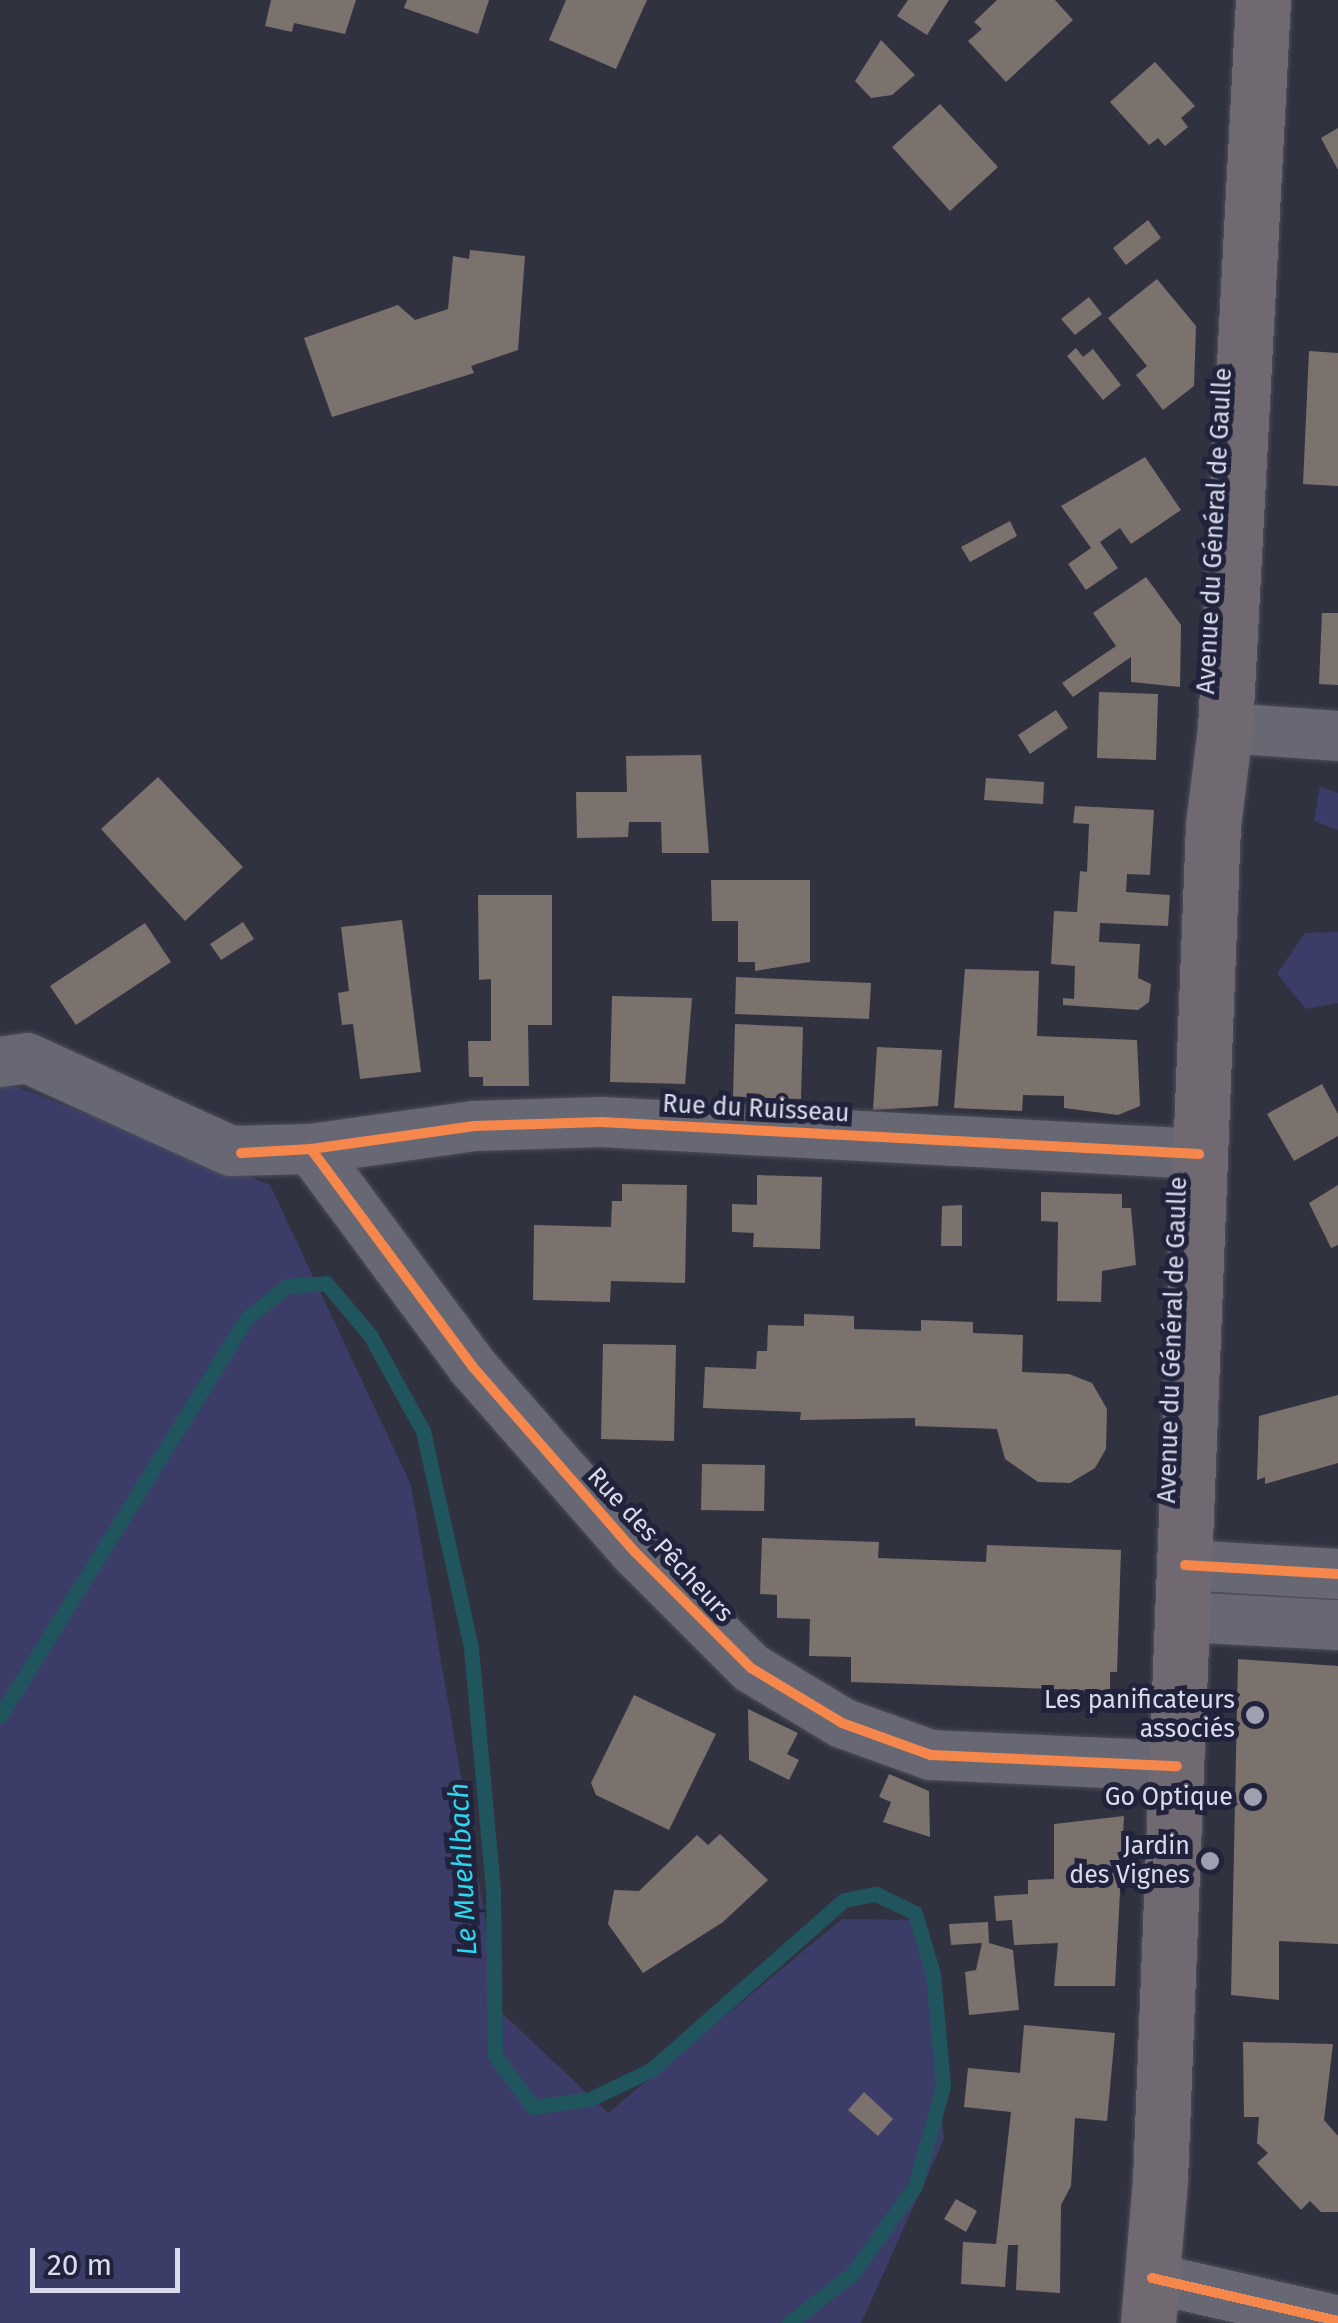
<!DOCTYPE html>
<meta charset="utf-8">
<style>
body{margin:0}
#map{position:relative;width:1338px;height:2323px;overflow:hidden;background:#313240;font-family:"Fira Sans",sans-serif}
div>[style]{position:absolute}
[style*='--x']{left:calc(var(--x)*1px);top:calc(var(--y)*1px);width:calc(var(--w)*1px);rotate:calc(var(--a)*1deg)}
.green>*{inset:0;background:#3b3d68}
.stream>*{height:15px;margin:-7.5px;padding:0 7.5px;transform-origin:7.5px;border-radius:7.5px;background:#20555e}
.building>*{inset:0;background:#7c726d}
.roads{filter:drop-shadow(0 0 2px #4d4e5a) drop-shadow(0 0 2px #4d4e5a)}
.minor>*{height:50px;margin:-25px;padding:0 25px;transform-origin:25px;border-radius:25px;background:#676873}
.major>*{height:55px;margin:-27.5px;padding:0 27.5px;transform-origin:27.5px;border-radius:27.5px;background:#706971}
.cycleway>*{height:10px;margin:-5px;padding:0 5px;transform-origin:5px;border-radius:5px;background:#f5874c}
.dots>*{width:28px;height:28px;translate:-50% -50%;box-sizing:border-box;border:5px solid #21233c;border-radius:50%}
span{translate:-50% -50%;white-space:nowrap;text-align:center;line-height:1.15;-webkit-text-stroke:10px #21233c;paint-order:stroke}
.street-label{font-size:25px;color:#d9dcec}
.poi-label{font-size:25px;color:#d9dcec}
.right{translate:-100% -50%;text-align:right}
.water-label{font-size:28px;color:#2cd6ec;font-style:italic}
.scale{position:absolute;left:30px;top:2248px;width:150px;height:45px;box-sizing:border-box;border:5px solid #d9dcec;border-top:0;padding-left:12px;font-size:30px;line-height:35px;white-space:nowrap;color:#d9dcec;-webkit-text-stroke:8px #21233c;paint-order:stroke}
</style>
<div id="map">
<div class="green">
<div style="clip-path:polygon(1320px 786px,1338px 793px,1338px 830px,1314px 821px)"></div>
<div style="clip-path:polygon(1338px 932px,1338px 1003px,1306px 1009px,1277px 974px,1305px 933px)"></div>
<div style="clip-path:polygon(7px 1083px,270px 1185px,411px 1485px,501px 2012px,608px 2113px,842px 1919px,920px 1920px,944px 2139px,861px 2323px,0 2323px,0 1087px)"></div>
</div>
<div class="stream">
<div style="--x:0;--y:1716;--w:468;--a:-58.2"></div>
<div style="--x:247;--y:1318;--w:51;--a:-38.7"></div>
<div style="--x:287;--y:1286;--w:39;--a:-4"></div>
<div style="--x:326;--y:1283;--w:68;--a:49.8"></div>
<div style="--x:370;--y:1335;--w:110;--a:61.1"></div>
<div style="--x:423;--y:1431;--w:222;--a:77.5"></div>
<div style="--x:471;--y:1648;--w:244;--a:84.8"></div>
<div style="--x:493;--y:1891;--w:165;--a:89.3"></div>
<div style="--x:495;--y:2056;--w:64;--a:53.3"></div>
<div style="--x:533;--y:2107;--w:58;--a:-8"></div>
<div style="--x:590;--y:2099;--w:68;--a:-25.4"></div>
<div style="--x:651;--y:2070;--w:257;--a:-41.4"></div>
<div style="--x:844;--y:1900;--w:33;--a:-11"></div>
<div style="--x:876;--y:1894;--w:43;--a:26"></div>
<div style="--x:915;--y:1913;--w:64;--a:73.6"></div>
<div style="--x:933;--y:1974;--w:112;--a:84.9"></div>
<div style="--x:943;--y:2086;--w:104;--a:105.6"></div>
<div style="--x:915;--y:2186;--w:108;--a:125.6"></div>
<div style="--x:852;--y:2274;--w:80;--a:142.1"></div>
</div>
<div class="building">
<div style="clip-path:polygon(271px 0,356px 0,345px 34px,294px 23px,292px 32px,265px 26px)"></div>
<div style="clip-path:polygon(407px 0,489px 0,478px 34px,404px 8px)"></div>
<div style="clip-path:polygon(566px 0,647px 0,616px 69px,549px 40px)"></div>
<div style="clip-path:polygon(908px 0,949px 0,927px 35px,897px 16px)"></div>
<div style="clip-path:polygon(997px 0,1055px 0,1073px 20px,1006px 82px,968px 41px,982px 29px,974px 22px)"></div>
<div style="clip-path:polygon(881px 40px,915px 75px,892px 95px,871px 98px,855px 81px)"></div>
<div style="clip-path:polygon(1155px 62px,1195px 106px,1181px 118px,1188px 127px,1165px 146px,1158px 138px,1149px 145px,1110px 102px)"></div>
<div style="clip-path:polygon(940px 104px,998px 167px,950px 211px,892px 147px)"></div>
<div style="clip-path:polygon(1338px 128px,1338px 170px,1321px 138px)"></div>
<div style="clip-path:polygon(1148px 220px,1161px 238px,1126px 265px,1113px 248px)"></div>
<div style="clip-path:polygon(470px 250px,525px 256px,518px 350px,471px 366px,474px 373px,332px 417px,304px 338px,398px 305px,415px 320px,448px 309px,453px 256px,469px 259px)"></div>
<div style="clip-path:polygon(1157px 279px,1196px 326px,1194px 386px,1163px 410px,1136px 375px,1147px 366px,1108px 318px)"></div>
<div style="clip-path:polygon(1089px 297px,1102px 314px,1075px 335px,1061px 319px)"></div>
<div style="clip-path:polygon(1076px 348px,1083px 357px,1093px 349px,1121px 385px,1103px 400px,1067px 356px)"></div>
<div style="clip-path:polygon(1309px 351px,1338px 353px,1338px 486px,1303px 484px)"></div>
<div style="clip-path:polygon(1145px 457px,1181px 510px,1131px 544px,1120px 528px,1100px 542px,1118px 568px,1086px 590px,1068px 564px,1091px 548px,1061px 506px)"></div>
<div style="clip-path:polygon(1010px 521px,1017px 536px,970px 562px,961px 547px)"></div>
<div style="clip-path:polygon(1146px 577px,1181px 625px,1180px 687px,1131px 682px,1131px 657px,1073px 697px,1062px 683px,1116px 646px,1093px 613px)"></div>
<div style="clip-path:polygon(1322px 613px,1338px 613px,1338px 685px,1319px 684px)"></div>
<div style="clip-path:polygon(1099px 692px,1158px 694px,1156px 760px,1097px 758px)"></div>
<div style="clip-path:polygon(1056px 710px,1068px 728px,1030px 754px,1018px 735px)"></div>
<div style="clip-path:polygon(701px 755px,709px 853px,662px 853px,661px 822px,629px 822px,628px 837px,577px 838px,576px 792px,627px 792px,626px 756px)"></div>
<div style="clip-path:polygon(158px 777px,243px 867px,185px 921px,101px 829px)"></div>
<div style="clip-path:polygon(986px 778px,1044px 782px,1043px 804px,984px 800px)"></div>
<div style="clip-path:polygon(1075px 806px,1154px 810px,1150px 875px,1127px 874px,1126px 892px,1170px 895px,1168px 926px,1100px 923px,1099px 942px,1140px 944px,1138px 978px,1151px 984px,1149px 1002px,1138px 1010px,1063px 1005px,1063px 998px,1074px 999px,1075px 966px,1051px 964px,1054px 911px,1077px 912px,1080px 871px,1087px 872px,1089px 824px,1073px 823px)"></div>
<div style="clip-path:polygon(711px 880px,810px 880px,810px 962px,755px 971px,755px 962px,738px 962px,738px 921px,712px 921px)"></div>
<div style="clip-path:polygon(478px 895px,552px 895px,552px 1025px,528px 1025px,529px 1086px,483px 1086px,483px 1077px,469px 1077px,468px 1041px,491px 1041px,491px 979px,479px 980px)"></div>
<div style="clip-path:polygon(402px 920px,421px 1072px,360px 1079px,353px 1024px,342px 1025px,338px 993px,349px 991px,341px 927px)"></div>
<div style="clip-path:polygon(243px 922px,254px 939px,221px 960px,210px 944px)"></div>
<div style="clip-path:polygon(145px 923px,171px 962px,76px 1025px,50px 986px)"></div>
<div style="clip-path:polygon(965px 969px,1039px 971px,1037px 1036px,1137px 1040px,1140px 1106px,1118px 1115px,1064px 1108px,1064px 1096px,1023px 1095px,1022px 1111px,954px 1108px)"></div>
<div style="clip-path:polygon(736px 977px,871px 983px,869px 1019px,735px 1014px)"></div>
<div style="clip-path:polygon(612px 996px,692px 998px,685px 1084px,610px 1082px)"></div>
<div style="clip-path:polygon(735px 1024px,803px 1027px,801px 1099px,733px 1097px)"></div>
<div style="clip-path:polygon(877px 1047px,942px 1050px,938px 1106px,873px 1110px)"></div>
<div style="clip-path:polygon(1322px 1084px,1338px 1114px,1338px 1136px,1294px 1161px,1267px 1114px)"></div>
<div style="clip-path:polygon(757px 1175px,822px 1177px,820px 1249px,753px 1247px,754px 1233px,732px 1232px,732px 1204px,757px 1205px)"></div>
<div style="clip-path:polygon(622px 1184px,687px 1185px,685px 1283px,611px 1281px,610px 1302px,533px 1300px,534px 1225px,611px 1227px,612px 1201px,622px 1201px)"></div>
<div style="clip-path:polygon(1338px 1185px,1338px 1245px,1331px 1248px,1309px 1203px)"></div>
<div style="clip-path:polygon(1041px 1192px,1122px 1194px,1122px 1208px,1131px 1208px,1136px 1265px,1102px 1271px,1101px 1302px,1057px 1301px,1058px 1222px,1041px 1221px)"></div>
<div style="clip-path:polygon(962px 1205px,962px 1246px,941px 1246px,942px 1206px)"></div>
<div style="clip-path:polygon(804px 1314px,854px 1316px,854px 1329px,921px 1331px,921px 1320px,973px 1322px,973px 1333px,1023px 1335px,1022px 1372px,1069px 1374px,1092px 1383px,1107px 1409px,1106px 1449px,1095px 1468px,1070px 1483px,1038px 1482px,1005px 1459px,997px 1429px,915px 1426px,915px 1418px,800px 1420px,801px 1412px,703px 1408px,705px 1367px,756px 1369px,757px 1351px,767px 1351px,768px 1325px,804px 1326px)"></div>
<div style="clip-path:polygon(603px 1344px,676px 1345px,674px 1441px,601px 1439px)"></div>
<div style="clip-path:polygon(1338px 1395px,1338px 1463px,1265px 1484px,1265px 1477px,1257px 1480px,1259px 1416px)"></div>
<div style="clip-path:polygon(702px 1464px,765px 1465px,764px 1511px,701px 1510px)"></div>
<div style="clip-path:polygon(762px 1538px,879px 1542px,878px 1558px,986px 1562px,987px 1545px,1121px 1550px,1117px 1672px,1110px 1672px,1110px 1691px,851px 1682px,851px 1657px,809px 1656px,810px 1619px,777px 1618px,777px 1595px,760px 1594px)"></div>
<div style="clip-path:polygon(1238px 1659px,1338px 1666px,1338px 1944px,1279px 1941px,1279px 2000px,1231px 1995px)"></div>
<div style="clip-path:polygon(634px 1695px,716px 1734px,669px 1830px,596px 1795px,591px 1783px)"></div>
<div style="clip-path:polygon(748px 1709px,798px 1733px,787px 1754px,799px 1760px,789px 1780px,749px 1760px)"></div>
<div style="clip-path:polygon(889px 1774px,929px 1791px,930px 1837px,883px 1822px,891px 1802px,879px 1797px)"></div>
<div style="clip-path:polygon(1124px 1816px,1115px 1986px,1054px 1986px,1058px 1943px,1014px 1945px,1012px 1920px,996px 1921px,994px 1896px,1028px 1894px,1028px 1880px,1054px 1879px,1054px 1824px)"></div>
<div style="clip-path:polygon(720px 1834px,768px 1880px,723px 1922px,643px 1973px,608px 1924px,614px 1890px,639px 1891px,697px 1835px,708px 1845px)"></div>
<div style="clip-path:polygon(988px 1922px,989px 1943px,1013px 1950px,1019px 2010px,969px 2015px,965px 1972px,976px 1970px,982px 1943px,951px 1945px,949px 1924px)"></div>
<div style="clip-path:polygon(1024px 2025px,1115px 2033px,1107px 2121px,1075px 2118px,1071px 2186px,1061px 2205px,1060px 2293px,1016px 2290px,1018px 2245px,1008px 2245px,1005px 2287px,961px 2284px,963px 2242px,996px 2244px,1011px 2112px,964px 2107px,968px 2068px,1020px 2073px)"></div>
<div style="clip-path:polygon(1243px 2042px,1333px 2044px,1324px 2120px,1338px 2136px,1338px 2212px,1321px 2212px,1310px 2201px,1301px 2210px,1257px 2163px,1268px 2153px,1257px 2143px,1259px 2117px,1244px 2117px)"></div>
<div style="clip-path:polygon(864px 2092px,893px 2119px,878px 2136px,848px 2110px)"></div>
<div style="clip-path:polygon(956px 2199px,977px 2211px,966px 2232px,944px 2219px)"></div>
</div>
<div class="roads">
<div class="minor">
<div style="--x:1225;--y:728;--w:113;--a:4"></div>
<div style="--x:0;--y:1062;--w:27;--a:-8"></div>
<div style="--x:27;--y:1058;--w:224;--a:24.5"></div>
<div style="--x:231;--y:1151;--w:80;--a:-1.4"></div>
<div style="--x:311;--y:1149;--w:270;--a:53.4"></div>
<div style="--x:472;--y:1366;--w:247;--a:48.8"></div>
<div style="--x:635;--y:1552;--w:164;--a:45"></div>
<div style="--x:751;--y:1668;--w:106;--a:31.1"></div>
<div style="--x:842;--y:1723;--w:95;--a:19.8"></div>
<div style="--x:931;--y:1755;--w:246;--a:2.6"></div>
<div style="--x:311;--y:1149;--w:165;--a:-8"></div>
<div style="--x:474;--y:1126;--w:127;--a:-1.8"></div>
<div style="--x:601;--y:1122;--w:599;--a:3.06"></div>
<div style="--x:1185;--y:1565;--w:153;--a:3.4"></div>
<div style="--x:1183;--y:1617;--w:155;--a:3"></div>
<div style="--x:1152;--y:2278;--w:191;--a:13"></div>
</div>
<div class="major">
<div style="--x:1148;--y:2323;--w:144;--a:-85.2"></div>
<div style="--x:1160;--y:2180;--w:1356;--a:-87.76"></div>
<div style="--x:1213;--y:825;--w:98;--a:-82.9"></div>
<div style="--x:1225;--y:728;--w:729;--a:-87.01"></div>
</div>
</div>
<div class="cycleway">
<div style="--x:311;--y:1149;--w:165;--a:-8"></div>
<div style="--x:474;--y:1126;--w:127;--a:-1.8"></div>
<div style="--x:601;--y:1122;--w:599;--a:3.06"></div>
<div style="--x:241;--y:1153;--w:70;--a:-3.3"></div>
<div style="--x:311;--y:1149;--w:270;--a:53.4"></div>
<div style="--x:472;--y:1366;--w:247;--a:48.8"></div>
<div style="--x:635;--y:1552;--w:164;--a:45"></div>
<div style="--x:751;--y:1668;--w:106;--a:31.1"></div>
<div style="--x:842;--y:1723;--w:95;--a:19.8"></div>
<div style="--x:931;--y:1755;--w:246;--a:2.6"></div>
<div style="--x:1185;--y:1565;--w:153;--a:3.4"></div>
<div style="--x:1152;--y:2278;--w:191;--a:13"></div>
</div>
<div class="dots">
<div style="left:1255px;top:1715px;background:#9ea0b0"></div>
<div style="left:1253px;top:1797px;background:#9ea0b0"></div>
<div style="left:1210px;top:1861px;background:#9ea0b0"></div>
</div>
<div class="street-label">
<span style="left:1215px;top:531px;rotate:-87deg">Avenue du Général de Gaulle</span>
<span style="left:756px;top:1109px;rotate:3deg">Rue du Ruisseau</span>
<span style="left:1173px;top:1340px;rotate:-88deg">Avenue du Général de Gaulle</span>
<span style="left:660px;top:1545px;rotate:47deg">Rue des Pêcheurs</span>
</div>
<div class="poi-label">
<span class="right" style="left:1235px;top:1715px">Les panificateurs<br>associés</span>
<span class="right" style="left:1233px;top:1797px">Go Optique</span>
<span class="right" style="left:1190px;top:1861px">Jardin<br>des Vignes</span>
</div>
<div class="water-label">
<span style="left:463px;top:1869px;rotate:-93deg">Le Muehlbach</span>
</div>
<div class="scale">20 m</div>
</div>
